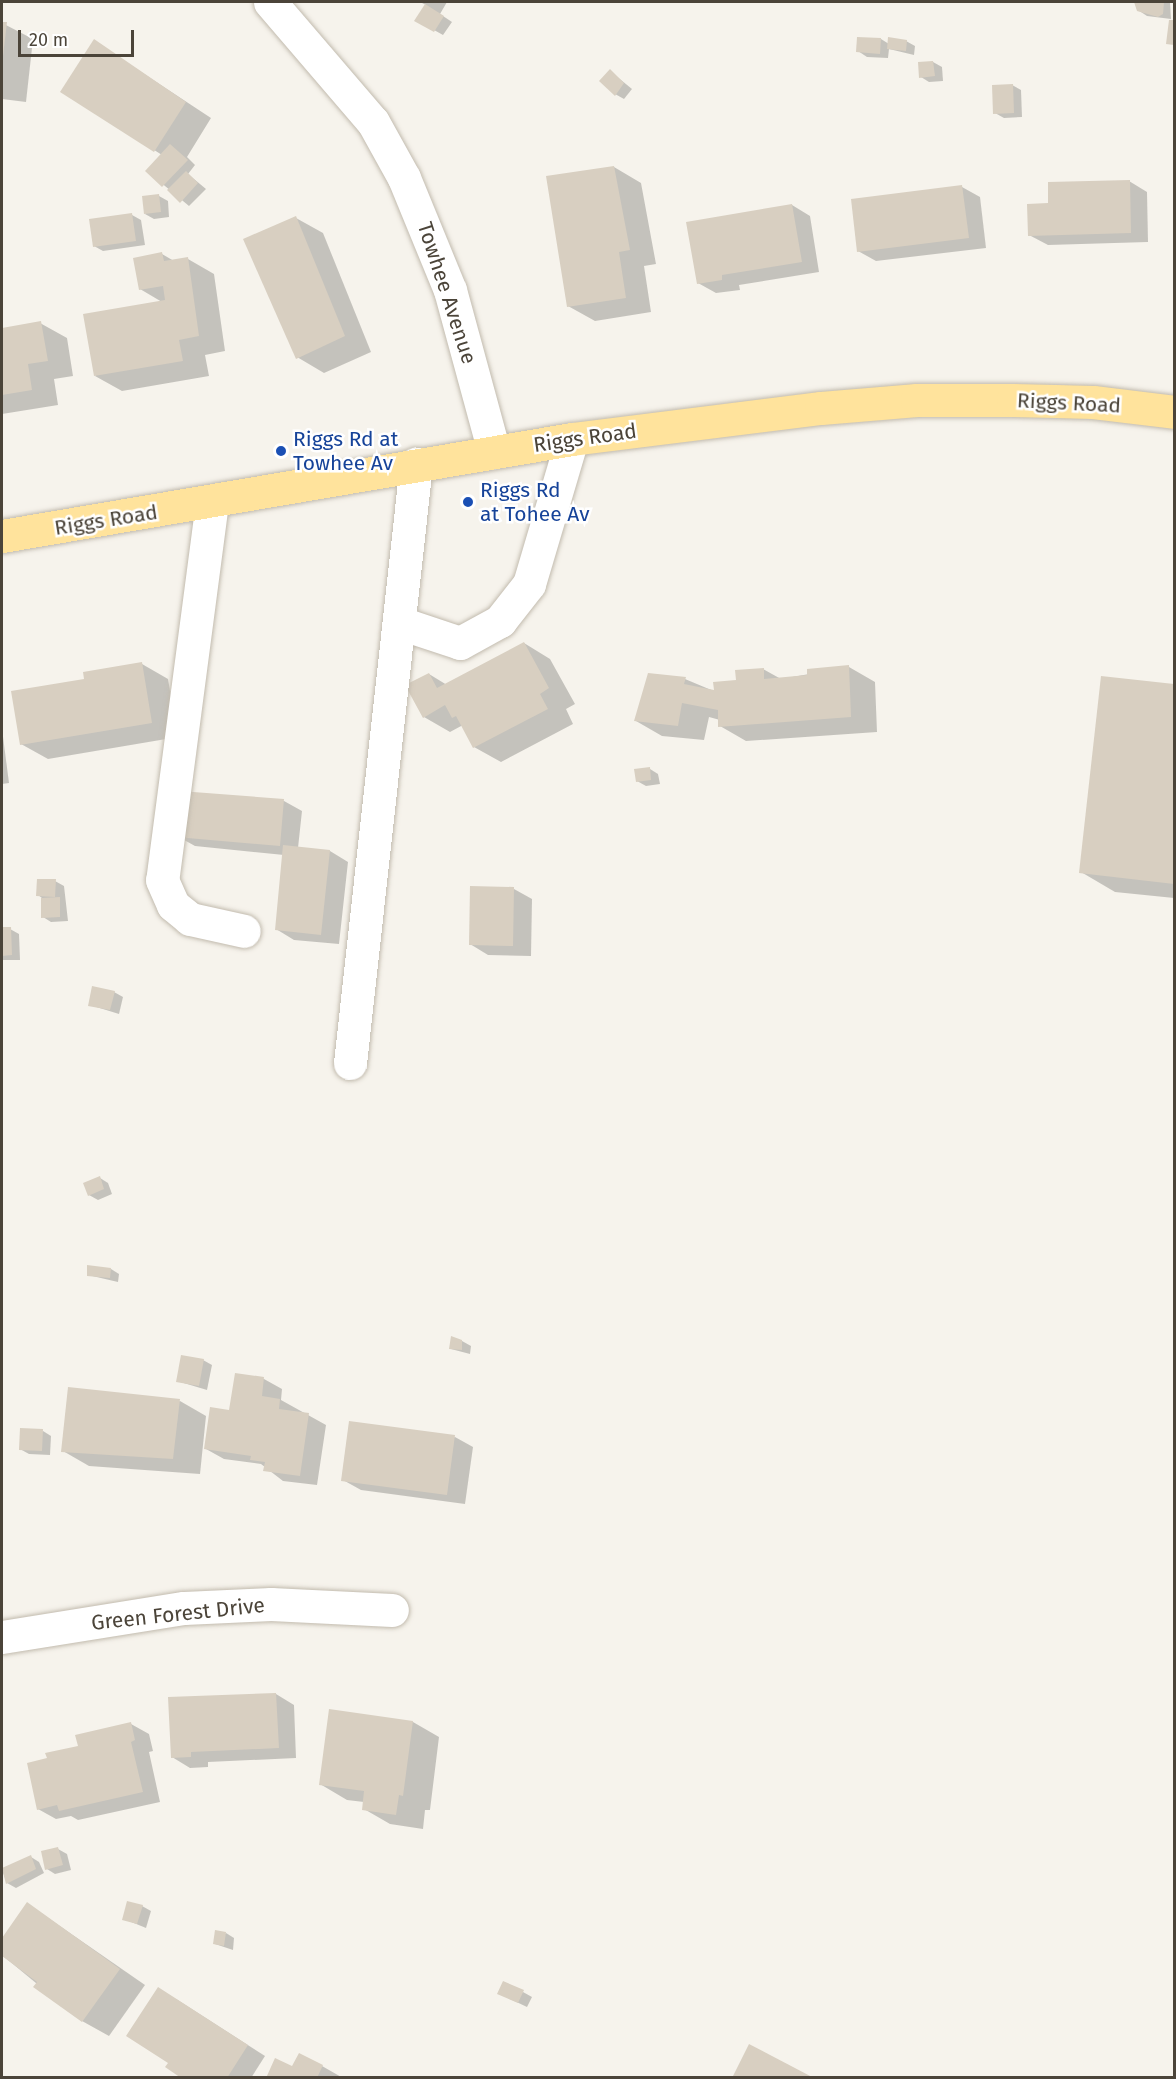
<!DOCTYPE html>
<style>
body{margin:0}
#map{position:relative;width:1176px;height:2079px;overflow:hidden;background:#f6f3ec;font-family:"Fira Sans",sans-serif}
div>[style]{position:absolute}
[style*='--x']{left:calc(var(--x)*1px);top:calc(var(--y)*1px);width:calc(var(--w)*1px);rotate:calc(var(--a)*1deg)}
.shadow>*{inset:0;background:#0003}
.building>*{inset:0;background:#d8cfc1}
.roads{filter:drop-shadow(0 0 2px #c2bbae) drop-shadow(0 0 2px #c2bbae)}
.minor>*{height:33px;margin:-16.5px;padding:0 16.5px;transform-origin:16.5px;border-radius:16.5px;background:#fff}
.major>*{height:33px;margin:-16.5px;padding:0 16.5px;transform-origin:16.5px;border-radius:16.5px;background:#ffe39c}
.dots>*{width:16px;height:16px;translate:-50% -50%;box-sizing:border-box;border:3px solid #fff;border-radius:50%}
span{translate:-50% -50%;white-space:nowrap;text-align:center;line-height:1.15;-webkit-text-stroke:5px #fff;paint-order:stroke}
.street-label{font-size:21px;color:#4b4439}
.transit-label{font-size:21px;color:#164399}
.left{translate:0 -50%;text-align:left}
.frame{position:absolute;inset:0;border:3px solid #4b4439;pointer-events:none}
.scale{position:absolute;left:18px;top:30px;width:116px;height:27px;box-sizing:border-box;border:3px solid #4b4439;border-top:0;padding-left:8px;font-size:18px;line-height:21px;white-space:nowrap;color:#4b4439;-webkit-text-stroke:4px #fff;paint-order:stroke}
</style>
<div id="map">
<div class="shadow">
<div style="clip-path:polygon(420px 2px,447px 2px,440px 14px,452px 22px,443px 35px,416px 20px,426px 5px)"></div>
<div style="clip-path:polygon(1135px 2px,1170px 2px,1171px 19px,1147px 16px,1138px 10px)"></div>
<div style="clip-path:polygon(2px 23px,33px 39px,26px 102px,2px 99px)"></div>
<div style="clip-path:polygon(881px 39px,889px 44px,906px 41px,915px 46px,914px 55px,889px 49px,888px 58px,867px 57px,858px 51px)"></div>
<div style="clip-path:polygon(94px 41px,211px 118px,187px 157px,195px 165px,188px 174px,206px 189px,189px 206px,147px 171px,162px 155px,62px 91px)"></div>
<div style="clip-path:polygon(933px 62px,942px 67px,943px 81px,929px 82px,921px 77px)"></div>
<div style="clip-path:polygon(610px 71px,632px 89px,624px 99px,615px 94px)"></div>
<div style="clip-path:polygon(1012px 85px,1021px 90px,1022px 117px,1004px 118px,995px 113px)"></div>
<div style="clip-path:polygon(614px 167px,641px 183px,656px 264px,644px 266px,651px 312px,595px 321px,568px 306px)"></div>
<div style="clip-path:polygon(1129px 181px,1147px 192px,1148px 242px,1048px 245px,1029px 235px)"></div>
<div style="clip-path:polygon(962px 187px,980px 197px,986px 248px,876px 261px,858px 251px)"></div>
<div style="clip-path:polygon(159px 196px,168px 201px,169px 217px,154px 219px,145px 214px)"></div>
<div style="clip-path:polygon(792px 205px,810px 216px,819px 272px,739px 285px,740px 290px,716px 293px,698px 283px)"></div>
<div style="clip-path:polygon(132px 215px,141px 220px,145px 245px,103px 251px,94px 246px)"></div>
<div style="clip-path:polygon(296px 218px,323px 233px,371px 352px,324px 373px,297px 357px)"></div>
<div style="clip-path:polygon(162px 254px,174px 261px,188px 259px,214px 274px,225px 351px,205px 355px,209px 376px,122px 391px,95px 376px,162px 302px,140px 289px)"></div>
<div style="clip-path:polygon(40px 323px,67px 338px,73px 376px,54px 379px,58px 405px,2px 414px,2px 329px)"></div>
<div style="clip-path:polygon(524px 643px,550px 659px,575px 704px,566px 709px,573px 724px,501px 762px,474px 747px,463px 725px,450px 732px,424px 717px,429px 674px,447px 685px)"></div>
<div style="clip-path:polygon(142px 664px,168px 679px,178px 737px,48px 759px,21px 744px,85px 680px)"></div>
<div style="clip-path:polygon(849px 667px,875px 682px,877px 732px,746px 741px,720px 726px,720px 720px,709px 717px,704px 740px,662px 736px,636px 721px,685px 679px,716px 692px,763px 669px,781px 679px)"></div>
<div style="clip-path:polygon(1102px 678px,1174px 686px,1174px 898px,1115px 892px,1081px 872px)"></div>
<div style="clip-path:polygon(2px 729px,9px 783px,2px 784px)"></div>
<div style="clip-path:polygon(650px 769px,658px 774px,660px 784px,646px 786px,637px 781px)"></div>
<div style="clip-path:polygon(181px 792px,284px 801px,302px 811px,298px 848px,330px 851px,348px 862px,339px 944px,294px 940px,276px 929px,284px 855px,195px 846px,177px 836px)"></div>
<div style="clip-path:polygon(55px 881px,64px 886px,68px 921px,51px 922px,43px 917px,42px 898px,38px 895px)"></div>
<div style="clip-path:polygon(514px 889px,532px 899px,531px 956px,488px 955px,470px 944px)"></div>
<div style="clip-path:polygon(10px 929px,19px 934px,20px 960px,2px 960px,2px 930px)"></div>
<div style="clip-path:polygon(114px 992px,123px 997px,119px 1014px,90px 1005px)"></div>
<div style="clip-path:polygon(100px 1178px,108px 1183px,112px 1194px,98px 1200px,89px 1195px)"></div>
<div style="clip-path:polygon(111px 1269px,119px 1274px,118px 1282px,88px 1275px)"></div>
<div style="clip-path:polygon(462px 1341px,471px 1346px,470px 1354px,451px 1349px)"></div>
<div style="clip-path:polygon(203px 1360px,212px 1365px,207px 1390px,177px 1381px)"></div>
<div style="clip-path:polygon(237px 1375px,264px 1379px,282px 1389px,281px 1400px,326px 1425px,317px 1485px,283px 1481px,261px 1464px,224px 1459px,206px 1449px,231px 1412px)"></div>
<div style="clip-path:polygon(180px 1401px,206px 1416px,200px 1474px,89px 1466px,63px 1451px)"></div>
<div style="clip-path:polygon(43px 1431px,51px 1436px,50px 1455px,29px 1454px,20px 1449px)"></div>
<div style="clip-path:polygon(455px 1437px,473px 1447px,465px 1504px,361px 1490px,343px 1480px)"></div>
<div style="clip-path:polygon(276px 1694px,294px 1705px,296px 1758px,208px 1762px,208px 1767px,190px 1768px,172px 1757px)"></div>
<div style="clip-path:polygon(330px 1711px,413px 1722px,439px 1737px,430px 1810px,425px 1810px,423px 1829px,390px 1824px,364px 1809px,364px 1802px,347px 1800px,320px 1784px)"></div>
<div style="clip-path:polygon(131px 1724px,149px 1734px,153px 1751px,149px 1752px,160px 1802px,78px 1820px,71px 1816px,56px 1819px,38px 1809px,49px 1760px)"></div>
<div style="clip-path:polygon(58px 1849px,67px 1854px,71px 1870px,55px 1874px,47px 1869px)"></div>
<div style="clip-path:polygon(31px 1857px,39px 1862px,44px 1873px,16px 1888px,7px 1883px,2px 1870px)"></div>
<div style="clip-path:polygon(28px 1904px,145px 1985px,109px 2036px,82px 2021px,2px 1955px,2px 1941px)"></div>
<div style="clip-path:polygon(142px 1906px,151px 1911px,146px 1928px,124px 1919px)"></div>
<div style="clip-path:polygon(226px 1933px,234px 1938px,233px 1950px,215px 1944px)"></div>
<div style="clip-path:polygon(523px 1992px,532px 1997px,527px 2007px,508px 1998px)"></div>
<div style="clip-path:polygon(176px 1999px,265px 2056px,251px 2078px,184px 2078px,170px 2062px)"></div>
<div style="clip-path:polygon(322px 2066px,343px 2078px,267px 2078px,293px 2068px)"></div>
</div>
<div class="building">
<div style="clip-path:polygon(1134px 2px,1164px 2px,1163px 14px,1158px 17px,1137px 11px)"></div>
<div style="clip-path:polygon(425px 4px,444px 16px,434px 32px,414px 21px)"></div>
<div style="clip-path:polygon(1169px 20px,1174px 20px,1174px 45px,1166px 44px)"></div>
<div style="clip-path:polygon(2px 22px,7px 22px,3px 56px,2px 56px)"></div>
<div style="clip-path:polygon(857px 37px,881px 38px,880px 54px,856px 52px)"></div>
<div style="clip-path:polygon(888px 37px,907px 40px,906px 51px,887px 49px)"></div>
<div style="clip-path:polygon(94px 39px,186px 102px,154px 152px,60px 92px)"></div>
<div style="clip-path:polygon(933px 61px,935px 76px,919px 78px,918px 62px)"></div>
<div style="clip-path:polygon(610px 69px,624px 83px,615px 96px,599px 81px)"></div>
<div style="clip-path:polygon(1013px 84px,1014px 113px,993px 114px,992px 85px)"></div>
<div style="clip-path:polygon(170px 144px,188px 160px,162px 187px,145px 171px)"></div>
<div style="clip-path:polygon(614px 166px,630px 250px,619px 252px,626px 298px,567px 307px,546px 176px)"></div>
<div style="clip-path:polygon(186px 171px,198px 183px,180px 203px,167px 190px)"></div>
<div style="clip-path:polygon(1130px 180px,1131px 233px,1028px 236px,1027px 204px,1048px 203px,1048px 182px)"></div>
<div style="clip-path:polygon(962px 185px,969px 238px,857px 252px,851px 199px)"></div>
<div style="clip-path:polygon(159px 194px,161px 212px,144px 214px,142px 196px)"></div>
<div style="clip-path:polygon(792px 204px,802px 262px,722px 275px,722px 280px,697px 284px,686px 222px)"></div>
<div style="clip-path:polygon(132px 213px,136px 241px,93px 247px,89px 219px)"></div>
<div style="clip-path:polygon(296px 216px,345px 336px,296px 359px,243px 239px)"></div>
<div style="clip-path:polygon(162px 252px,164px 261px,188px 257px,199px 336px,179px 340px,183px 361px,94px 376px,83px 314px,165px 300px,163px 286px,139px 290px,133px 258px)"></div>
<div style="clip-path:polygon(41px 321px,48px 361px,28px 364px,32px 390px,2px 395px,2px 328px)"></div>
<div style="clip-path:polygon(524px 642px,549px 688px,540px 694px,548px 709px,473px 748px,456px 716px,452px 718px,445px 705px,423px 718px,405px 685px,429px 673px,437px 688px)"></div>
<div style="clip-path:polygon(142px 662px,152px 723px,20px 745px,11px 691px,84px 679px,83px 672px)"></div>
<div style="clip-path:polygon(849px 665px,851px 717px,718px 727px,718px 710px,682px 703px,678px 726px,634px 721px,648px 673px,686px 677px,684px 684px,714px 690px,713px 682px,736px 680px,735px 670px,764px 668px,764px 679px,807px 675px,807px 669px)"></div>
<div style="clip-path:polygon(1101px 676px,1174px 684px,1174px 884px,1079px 873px)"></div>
<div style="clip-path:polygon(650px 767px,651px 780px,636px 782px,634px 769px)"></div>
<div style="clip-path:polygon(180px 791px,284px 799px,280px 846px,176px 837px)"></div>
<div style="clip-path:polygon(283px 845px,330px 850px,321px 935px,275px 930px)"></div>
<div style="clip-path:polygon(37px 879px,56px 879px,55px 897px,36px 896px)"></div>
<div style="clip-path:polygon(470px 886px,514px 887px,513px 946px,469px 945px)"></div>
<div style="clip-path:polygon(60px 897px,60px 917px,41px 918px,41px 898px)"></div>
<div style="clip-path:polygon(2px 927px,11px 927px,12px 955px,2px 956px)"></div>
<div style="clip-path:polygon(92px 986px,115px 991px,110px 1010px,88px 1006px)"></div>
<div style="clip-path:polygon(100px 1176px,104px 1189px,88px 1196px,83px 1183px)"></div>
<div style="clip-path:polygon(87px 1265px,111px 1268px,110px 1278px,87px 1276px)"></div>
<div style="clip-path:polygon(451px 1336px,462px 1340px,462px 1350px,449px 1349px)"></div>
<div style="clip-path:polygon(181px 1355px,204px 1359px,199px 1386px,176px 1382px)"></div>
<div style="clip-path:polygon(235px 1373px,264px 1377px,262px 1396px,280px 1399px,279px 1409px,309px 1413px,300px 1476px,263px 1471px,265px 1462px,250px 1460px,251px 1456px,204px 1449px,210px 1407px,229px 1410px)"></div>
<div style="clip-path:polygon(68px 1387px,180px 1399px,173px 1459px,61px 1452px)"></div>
<div style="clip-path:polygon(349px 1421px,455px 1435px,447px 1495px,341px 1481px)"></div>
<div style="clip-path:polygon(20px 1428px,43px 1429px,42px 1451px,19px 1450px)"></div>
<div style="clip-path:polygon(276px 1693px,279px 1748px,191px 1752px,191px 1757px,171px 1758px,168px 1697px)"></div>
<div style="clip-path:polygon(329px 1709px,413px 1721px,403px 1796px,399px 1795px,396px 1815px,362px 1810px,364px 1791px,319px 1785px)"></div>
<div style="clip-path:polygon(131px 1722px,135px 1740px,131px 1742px,143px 1792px,59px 1811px,57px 1805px,37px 1810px,27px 1763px,47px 1758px,45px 1753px,78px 1746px,75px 1735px)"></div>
<div style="clip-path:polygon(58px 1847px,63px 1865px,45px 1870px,41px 1851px)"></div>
<div style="clip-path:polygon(31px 1855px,36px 1869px,6px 1884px,2px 1868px)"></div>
<div style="clip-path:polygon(127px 1901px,143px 1905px,137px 1924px,122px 1920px)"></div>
<div style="clip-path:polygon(27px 1902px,120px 1969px,82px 2022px,33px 1987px,37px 1982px,2px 1956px,2px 1938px)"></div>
<div style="clip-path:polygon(215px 1930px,226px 1932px,224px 1946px,213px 1944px)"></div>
<div style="clip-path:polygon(503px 1981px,524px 1990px,518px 2003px,497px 1994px)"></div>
<div style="clip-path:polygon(158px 1987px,248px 2045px,227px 2078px,181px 2078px,165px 2067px,168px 2063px,126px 2036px)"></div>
<div style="clip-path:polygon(749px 2044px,814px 2078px,732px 2078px)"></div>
<div style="clip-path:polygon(299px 2053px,323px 2065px,317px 2078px,266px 2078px,275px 2058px,292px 2066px)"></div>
</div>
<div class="roads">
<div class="minor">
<div style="--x:270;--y:2;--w:158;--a:49.4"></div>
<div style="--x:373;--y:122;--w:64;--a:61"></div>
<div style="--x:404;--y:178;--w:121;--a:67.7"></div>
<div style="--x:450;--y:290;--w:168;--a:74.8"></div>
<div style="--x:212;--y:502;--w:381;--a:97.5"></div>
<div style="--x:162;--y:880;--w:27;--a:66"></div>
<div style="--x:173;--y:905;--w:22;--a:39"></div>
<div style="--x:190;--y:919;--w:55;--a:12.5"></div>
<div style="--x:400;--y:623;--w:63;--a:18.4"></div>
<div style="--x:460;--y:643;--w:46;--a:-28.8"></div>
<div style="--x:500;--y:621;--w:47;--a:-51.9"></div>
<div style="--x:529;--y:584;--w:151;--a:-73.5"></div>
<div style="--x:350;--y:1063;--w:603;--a:-83.71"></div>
<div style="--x:2;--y:1637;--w:184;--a:-9.1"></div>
<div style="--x:184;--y:1608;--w:87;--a:-2.6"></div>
<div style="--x:271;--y:1604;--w:121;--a:2.8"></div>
</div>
<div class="major">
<div style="--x:2;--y:536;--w:578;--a:-9.66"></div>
<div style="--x:572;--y:439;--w:251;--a:-7.1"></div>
<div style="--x:821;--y:408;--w:96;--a:-4.8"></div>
<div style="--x:917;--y:400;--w:96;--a:0"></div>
<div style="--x:1013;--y:400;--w:80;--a:1.4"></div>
<div style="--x:1093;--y:402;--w:82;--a:7"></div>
</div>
</div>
<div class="dots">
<div style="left:281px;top:451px;background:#1a4fb4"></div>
<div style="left:468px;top:502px;background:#1a4fb4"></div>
</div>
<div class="street-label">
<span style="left:447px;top:293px;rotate:72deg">Towhee Avenue</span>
<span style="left:1069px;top:403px;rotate:3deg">Riggs Road</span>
<span style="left:585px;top:438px;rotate:-8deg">Riggs Road</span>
<span style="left:106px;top:520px;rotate:-9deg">Riggs Road</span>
<span style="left:178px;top:1614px;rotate:-6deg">Green Forest Drive</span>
</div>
<div class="transit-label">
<span class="left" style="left:293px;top:451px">Riggs Rd at<br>Towhee Av</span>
<span class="left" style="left:480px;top:502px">Riggs Rd<br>at Tohee Av</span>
</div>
<div class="frame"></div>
<div class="scale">20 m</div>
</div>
